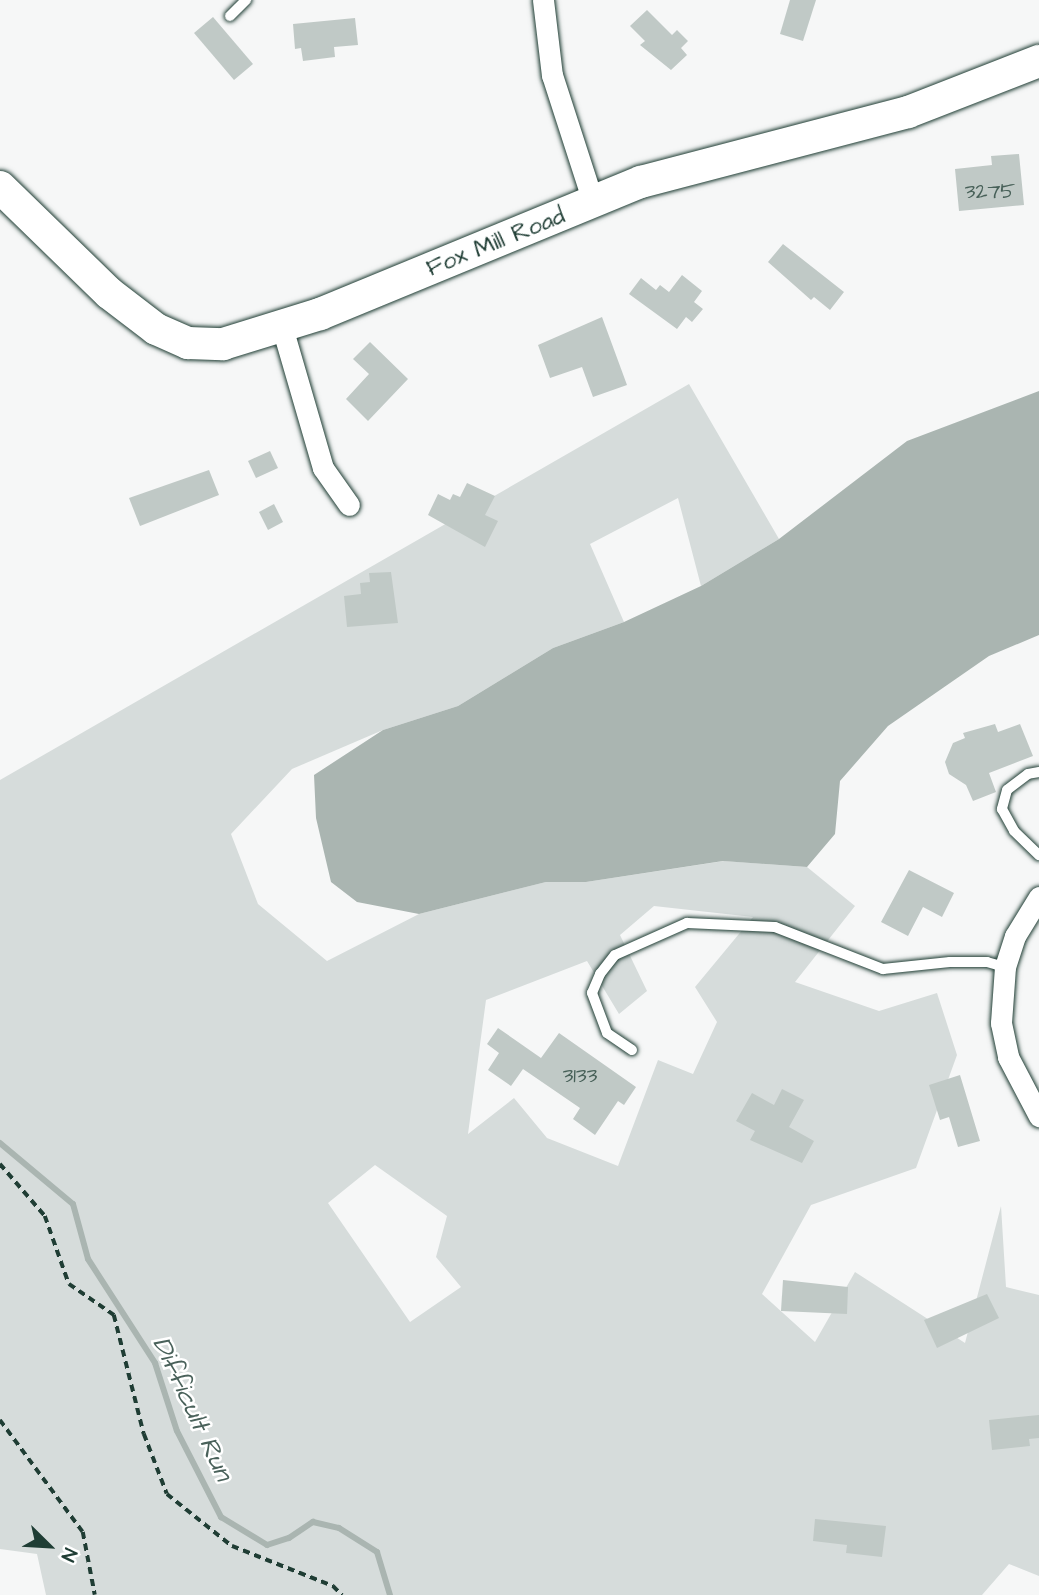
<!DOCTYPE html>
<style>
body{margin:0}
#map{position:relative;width:1039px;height:1595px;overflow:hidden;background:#f6f7f7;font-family:"Architects Daughter",sans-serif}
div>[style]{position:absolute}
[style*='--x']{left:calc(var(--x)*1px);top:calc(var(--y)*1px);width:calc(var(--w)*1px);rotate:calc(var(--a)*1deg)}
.green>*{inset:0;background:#d6dcdb}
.water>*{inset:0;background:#aab5b1}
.stream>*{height:6px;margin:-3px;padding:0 3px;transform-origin:3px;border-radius:3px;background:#aab5b1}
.building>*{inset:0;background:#c0c9c6}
.path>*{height:3.5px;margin-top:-1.75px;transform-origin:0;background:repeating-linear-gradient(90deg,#1f3d34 0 7px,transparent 0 12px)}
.roads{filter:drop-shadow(0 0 2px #1f3d34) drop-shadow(0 0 2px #1f3d34)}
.service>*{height:10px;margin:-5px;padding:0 5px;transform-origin:5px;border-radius:5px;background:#fff}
.minor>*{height:21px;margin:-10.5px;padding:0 10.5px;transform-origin:10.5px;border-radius:10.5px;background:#fff}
.secondary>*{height:32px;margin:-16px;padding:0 16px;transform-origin:16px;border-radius:16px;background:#fff}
span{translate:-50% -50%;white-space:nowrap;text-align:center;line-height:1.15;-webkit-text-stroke:5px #fff;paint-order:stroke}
.number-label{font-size:21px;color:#476058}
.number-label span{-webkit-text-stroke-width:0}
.street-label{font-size:24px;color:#1f3d34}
.water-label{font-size:26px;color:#49615a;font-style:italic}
.north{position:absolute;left:14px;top:1511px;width:70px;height:70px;-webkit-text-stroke:5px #fff;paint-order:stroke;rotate:114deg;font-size:19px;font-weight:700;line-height:28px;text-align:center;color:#1f3d34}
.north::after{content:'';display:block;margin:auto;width:24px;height:32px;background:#1f3d34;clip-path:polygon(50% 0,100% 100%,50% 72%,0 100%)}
</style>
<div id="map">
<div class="green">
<div style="clip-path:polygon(evenodd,689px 384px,779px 539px,701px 586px,678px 498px,590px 544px,624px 622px,553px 648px,458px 706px,383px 730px,292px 769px,231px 834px,258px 904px,327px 961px,419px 914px,546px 882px,586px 882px,724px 861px,807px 867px,855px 906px,795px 982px,879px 1011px,937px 993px,957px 1055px,916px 1168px,811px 1205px,762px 1294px,815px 1342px,855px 1272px,965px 1343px,1001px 1206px,1006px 1287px,1039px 1295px,1039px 1576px,1009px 1564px,982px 1595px,46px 1595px,37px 1554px,0 1549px,0 780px,689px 384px,654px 906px,753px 917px,695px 987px,717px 1022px,693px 1074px,658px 1060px,618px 1166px,547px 1138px,514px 1098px,468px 1134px,486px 1000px,587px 961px,619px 1014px,647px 991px,620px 935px,654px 906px,689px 384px,375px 1165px,447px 1216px,436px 1257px,461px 1287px,410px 1322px,328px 1203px,375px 1165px)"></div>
</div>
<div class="water">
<div style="clip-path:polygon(1039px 391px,1039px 635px,989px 656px,888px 726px,840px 781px,835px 834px,807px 867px,723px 861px,586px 882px,546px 882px,419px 914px,357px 902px,331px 882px,316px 818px,314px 775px,383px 730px,458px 706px,553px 648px,624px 622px,701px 586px,779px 539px,907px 441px)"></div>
</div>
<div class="stream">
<div style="--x:0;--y:1143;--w:95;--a:39.9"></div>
<div style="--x:73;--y:1204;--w:57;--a:74.7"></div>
<div style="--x:88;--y:1259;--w:124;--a:57.2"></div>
<div style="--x:155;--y:1363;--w:71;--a:72.1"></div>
<div style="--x:177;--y:1431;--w:97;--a:62.9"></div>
<div style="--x:221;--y:1517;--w:54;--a:31.3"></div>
<div style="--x:267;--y:1545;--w:23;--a:-18"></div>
<div style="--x:289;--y:1538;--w:29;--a:-34"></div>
<div style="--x:313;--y:1522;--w:27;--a:13"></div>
<div style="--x:339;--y:1528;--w:45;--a:32.3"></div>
<div style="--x:377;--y:1552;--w:45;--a:73.2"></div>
</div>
<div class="building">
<div style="clip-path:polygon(790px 0,816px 0,803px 41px,780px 34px)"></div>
<div style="clip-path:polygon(647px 10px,672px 35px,677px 30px,688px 41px,681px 48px,687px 55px,671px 70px,640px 45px,645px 41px,630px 26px)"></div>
<div style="clip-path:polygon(213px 17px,253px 64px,234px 80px,194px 33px)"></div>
<div style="clip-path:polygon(355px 18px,358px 45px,334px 47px,335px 57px,303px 61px,301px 48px,295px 49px,293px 24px)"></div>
<div style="clip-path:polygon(1019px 154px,1024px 205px,959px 211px,955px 169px,992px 165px,991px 156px)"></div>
<div style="clip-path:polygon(783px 244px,844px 292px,830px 310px,814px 297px,811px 300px,768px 262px)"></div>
<div style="clip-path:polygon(682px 275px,702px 291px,694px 302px,703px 309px,692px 322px,686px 317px,677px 329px,629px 294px,641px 278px,656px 290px,660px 285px,669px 292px)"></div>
<div style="clip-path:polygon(602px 317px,627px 385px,593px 397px,582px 367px,550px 378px,538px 345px)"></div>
<div style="clip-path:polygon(370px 342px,408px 379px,368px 421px,346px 399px,369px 374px,353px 359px)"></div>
<div style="clip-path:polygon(270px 451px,278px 468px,256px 478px,248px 461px)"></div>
<div style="clip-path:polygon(209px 470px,219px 495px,140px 526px,129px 498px)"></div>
<div style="clip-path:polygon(467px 483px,495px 496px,485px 515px,498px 521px,485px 547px,428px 515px,438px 494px,450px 500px,453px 494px,460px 497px)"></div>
<div style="clip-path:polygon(274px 504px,283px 522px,268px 530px,259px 512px)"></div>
<div style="clip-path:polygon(391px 572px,398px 623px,347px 627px,344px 596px,361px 594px,360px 583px,370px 582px,369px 573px)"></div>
<div style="clip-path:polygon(995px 724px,998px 732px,1020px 724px,1033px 756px,989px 773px,996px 792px,973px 801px,966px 785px,949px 774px,945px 762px,953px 743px,965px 738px,963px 733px)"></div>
<div style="clip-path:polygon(909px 870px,954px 893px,942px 917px,923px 907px,908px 936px,881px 922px)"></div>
<div style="clip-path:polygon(498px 1028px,541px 1058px,559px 1033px,636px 1087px,624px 1105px,618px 1101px,595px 1135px,573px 1119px,580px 1108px,523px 1069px,511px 1086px,488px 1070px,499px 1053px,487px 1044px)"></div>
<div style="clip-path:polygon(960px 1075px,980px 1141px,958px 1147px,949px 1117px,940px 1120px,929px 1085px)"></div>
<div style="clip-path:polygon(782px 1089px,804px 1100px,789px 1127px,814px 1141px,802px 1163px,750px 1140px,755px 1131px,736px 1121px,752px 1093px,774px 1105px)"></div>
<div style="clip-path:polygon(783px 1280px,848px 1287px,847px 1314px,781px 1311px)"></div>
<div style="clip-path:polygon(987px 1294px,999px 1318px,937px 1348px,924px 1320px)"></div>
<div style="clip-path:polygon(1039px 1415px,1039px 1438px,1029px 1439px,1030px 1446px,992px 1450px,989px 1420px)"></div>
<div style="clip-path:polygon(815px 1519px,886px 1526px,882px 1557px,846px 1553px,847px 1545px,813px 1541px)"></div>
</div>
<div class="path">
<div style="--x:0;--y:1164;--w:69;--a:49.1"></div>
<div style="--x:45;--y:1216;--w:72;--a:70.6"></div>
<div style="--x:69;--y:1284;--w:55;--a:34.6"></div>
<div style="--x:114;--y:1315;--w:123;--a:75.9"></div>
<div style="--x:144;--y:1434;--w:64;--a:69"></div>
<div style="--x:167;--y:1494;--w:83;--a:38.7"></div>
<div style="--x:232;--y:1546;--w:109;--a:21.6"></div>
<div style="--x:333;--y:1586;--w:13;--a:45"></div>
<div style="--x:0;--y:1420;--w:139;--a:53.5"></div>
<div style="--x:83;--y:1532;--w:64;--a:79.2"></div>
</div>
<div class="roads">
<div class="service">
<div style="--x:230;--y:16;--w:23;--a:-45"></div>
<div style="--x:1039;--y:772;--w:11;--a:170"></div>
<div style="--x:1028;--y:774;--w:26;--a:143"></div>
<div style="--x:1007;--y:790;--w:20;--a:105"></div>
<div style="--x:1002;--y:809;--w:25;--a:61"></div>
<div style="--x:1014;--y:831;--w:35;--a:44"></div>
<div style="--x:632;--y:1050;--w:30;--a:-146"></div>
<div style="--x:607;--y:1033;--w:43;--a:-110.6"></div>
<div style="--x:592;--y:993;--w:21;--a:-67"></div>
<div style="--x:600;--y:974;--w:24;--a:-52"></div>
<div style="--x:615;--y:955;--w:79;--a:-24"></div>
<div style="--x:687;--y:923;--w:88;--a:2.6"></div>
<div style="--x:775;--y:927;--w:116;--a:21.3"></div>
<div style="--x:883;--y:969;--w:67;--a:-6"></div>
<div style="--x:950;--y:962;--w:37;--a:0"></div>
<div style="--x:987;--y:962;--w:19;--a:16"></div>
</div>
<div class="minor">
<div style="--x:543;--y:0;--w:76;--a:83.2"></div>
<div style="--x:552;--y:75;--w:133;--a:72.1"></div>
<div style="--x:282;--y:327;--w:147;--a:73.8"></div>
<div style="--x:323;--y:468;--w:45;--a:54.9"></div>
<div style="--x:1039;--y:897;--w:46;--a:121.6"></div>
<div style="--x:1015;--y:936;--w:33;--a:108"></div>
<div style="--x:1005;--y:967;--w:56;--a:94.1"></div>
<div style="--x:1001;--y:1023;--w:35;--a:78"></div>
<div style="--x:1008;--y:1057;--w:67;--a:62.3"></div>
</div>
<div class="secondary">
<div style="--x:0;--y:187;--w:152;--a:44.2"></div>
<div style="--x:109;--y:293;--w:59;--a:37.5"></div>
<div style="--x:156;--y:329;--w:35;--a:24"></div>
<div style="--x:188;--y:343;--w:35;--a:2"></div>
<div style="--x:223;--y:344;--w:102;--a:-17.2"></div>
<div style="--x:320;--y:314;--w:347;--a:-22.4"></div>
<div style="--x:641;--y:182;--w:276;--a:-14.7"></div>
<div style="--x:908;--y:112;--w:141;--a:-21.3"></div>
</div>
</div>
<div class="number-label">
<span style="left:990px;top:192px">3275</span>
<span style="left:580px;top:1076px">3133</span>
</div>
<div class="street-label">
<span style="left:496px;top:243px;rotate:-22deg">Fox Mill Road</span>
</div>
<div class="water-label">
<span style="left:192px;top:1409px;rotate:65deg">Difficult Run</span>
</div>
<div class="north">N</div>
</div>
